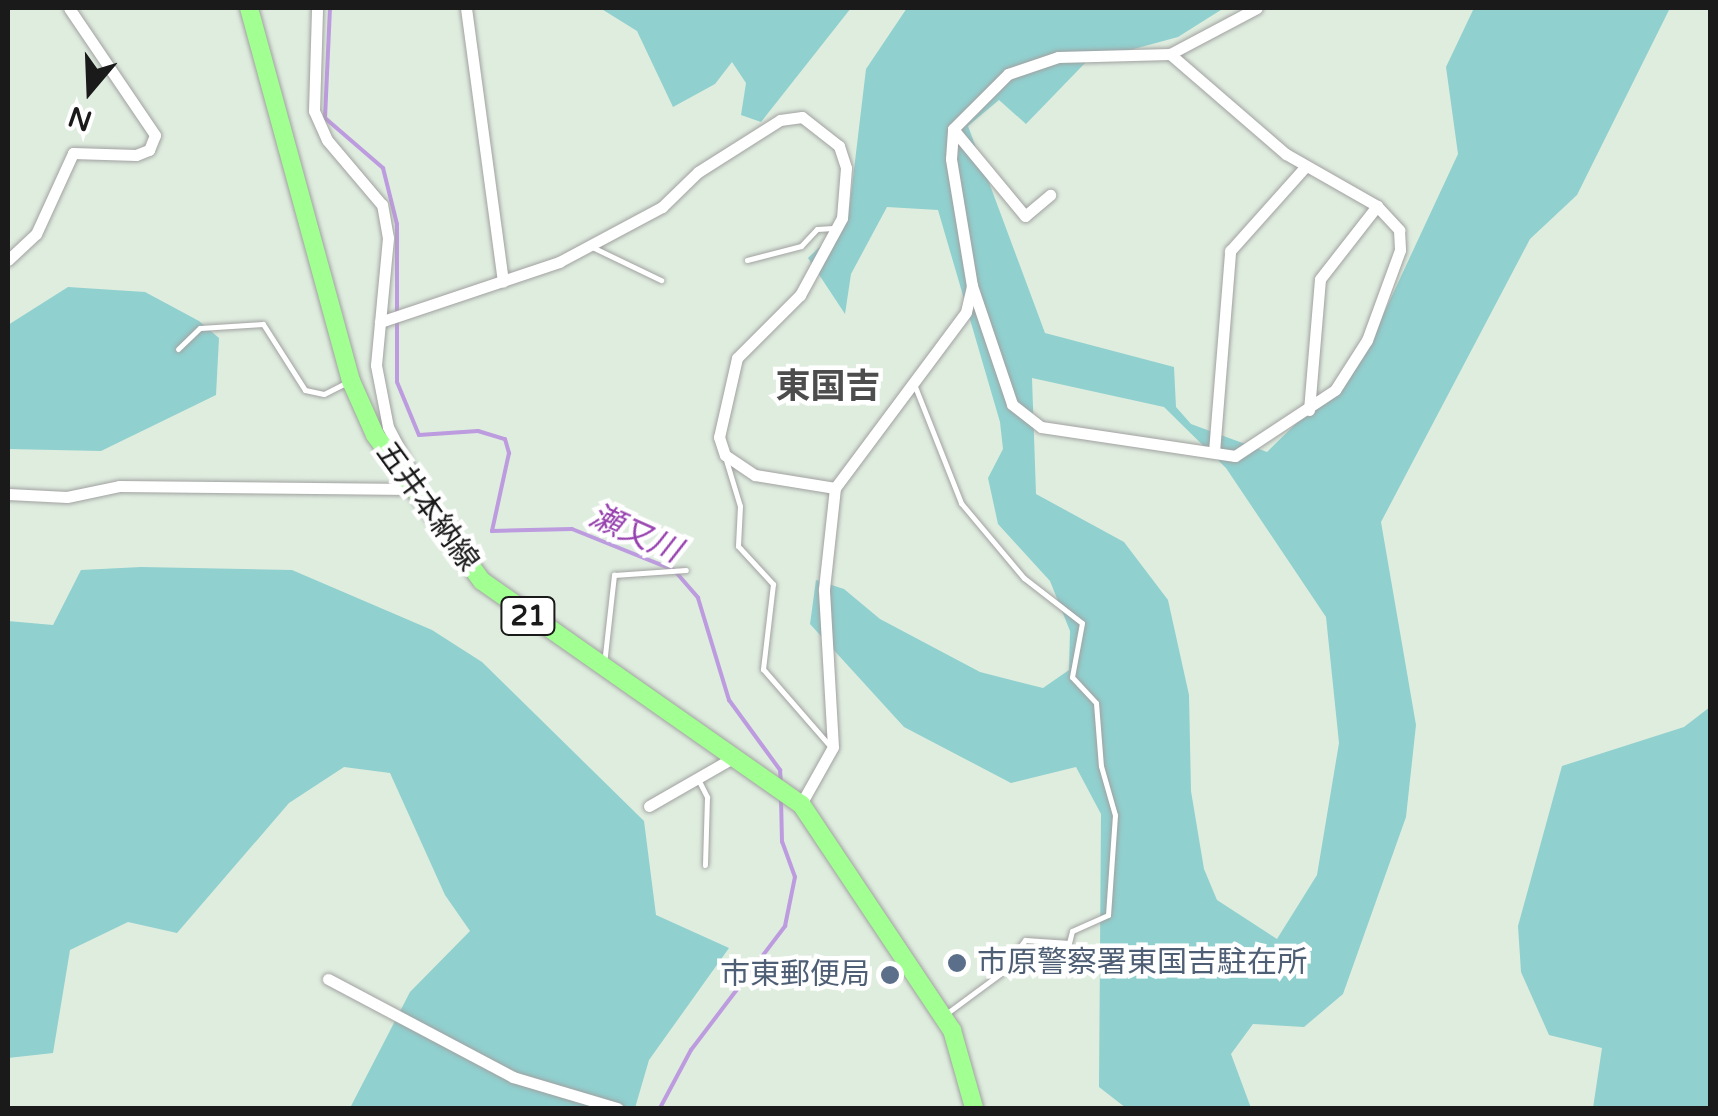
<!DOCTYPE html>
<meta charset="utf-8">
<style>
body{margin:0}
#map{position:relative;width:1718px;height:1116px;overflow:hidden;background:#dfeddf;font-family:"Varela Round","Noto Sans JP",sans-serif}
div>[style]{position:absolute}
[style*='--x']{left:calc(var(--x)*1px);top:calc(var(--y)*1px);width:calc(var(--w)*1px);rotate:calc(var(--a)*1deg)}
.forest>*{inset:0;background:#90d0cf}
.stream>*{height:4px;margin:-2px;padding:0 2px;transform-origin:2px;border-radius:2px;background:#bd9bdf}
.roads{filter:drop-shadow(0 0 2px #a1a1a1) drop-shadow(0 0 2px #a1a1a1)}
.lane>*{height:5px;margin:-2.5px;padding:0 2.5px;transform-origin:2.5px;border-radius:2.5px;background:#fff}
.street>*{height:11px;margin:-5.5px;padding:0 5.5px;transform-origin:5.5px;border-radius:5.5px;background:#fff}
.primary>*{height:18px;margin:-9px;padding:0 9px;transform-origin:9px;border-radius:9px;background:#a2ff92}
.dots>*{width:28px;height:28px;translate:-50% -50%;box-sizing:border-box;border:5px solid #fff;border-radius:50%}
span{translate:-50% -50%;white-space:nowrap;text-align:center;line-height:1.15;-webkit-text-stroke:9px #fff;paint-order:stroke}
.shield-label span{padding:2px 8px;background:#fff;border:2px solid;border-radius:8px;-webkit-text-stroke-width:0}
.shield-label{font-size:28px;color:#1a1a1a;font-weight:700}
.street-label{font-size:30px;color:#1a1a1a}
.service-label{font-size:30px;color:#4e5e75}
.left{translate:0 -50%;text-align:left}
.right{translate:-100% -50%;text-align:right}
.water-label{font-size:32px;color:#9741af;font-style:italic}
.quarter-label{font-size:35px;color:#4d4d4d;font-weight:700}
.frame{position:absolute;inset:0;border:10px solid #1a1a1a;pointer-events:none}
.north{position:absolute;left:40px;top:40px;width:100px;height:100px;-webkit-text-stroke:8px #fff;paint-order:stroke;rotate:199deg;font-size:28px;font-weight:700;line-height:40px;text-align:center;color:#1a1a1a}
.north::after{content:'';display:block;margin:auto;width:35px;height:45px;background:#1a1a1a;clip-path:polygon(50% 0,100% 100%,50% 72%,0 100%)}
</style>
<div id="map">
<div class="forest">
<div style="clip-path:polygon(600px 8px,851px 8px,761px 122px,741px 115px,746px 83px,732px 62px,715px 84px,673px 107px,637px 31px)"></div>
<div style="clip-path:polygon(evenodd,907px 8px,1224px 8px,1178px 37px,1086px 62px,1026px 124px,999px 100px,968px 126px,1045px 333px,1174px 367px,1176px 407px,1191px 424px,1267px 452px,1363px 358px,1458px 154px,1446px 67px,1474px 8px,1670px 8px,1577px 195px,1530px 239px,1381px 522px,1416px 725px,1406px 817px,1343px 994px,1304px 1027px,1253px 1024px,1231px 1054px,1251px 1108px,1126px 1108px,1099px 1087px,1101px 814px,1076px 767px,1011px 783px,904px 727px,810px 624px,816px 580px,844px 589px,880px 619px,980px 672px,1043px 688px,1069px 670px,1070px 631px,1050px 581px,998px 524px,988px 478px,1003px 449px,1000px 422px,938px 210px,887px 207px,851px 274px,845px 314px,808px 258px,848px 220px,866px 69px,907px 8px,1032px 378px,1164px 407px,1226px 468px,1326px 617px,1339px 743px,1317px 875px,1277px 939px,1217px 900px,1204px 869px,1191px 791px,1189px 695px,1168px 600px,1124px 542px,1036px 494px,1032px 378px)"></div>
<div style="clip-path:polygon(68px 287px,145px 292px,199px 321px,219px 338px,216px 395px,101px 451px,8px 449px,8px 325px)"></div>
<div style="clip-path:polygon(141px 567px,292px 570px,432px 630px,482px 662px,644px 821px,656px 915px,729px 948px,649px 1060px,635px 1108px,350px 1108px,410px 992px,470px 931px,445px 895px,390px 773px,344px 767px,289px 803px,177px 933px,128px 922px,70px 950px,53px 1053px,8px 1058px,8px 621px,53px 625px,81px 570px)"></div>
<div style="clip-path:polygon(1710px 707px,1710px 1108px,1593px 1108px,1602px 1048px,1549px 1035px,1521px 972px,1518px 926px,1562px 766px,1684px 727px)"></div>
</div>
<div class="stream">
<div style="--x:330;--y:8;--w:110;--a:92.6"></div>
<div style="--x:325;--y:118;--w:77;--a:40.8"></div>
<div style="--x:383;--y:168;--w:58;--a:76"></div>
<div style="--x:397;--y:224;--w:158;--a:90"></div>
<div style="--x:397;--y:382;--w:57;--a:67.5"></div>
<div style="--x:419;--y:435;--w:59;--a:-3.9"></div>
<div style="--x:478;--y:431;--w:28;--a:17"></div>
<div style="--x:505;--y:439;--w:15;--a:74"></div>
<div style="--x:509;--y:453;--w:80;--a:102.3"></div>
<div style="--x:492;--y:531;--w:80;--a:-1.4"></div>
<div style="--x:572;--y:529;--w:110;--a:21.9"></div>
<div style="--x:674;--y:570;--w:37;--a:49"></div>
<div style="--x:698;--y:598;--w:107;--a:73.1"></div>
<div style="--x:729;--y:700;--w:87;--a:53.9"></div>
<div style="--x:780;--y:770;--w:13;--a:86"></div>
<div style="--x:660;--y:1108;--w:66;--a:-61.9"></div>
<div style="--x:691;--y:1050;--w:156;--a:-52.8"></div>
<div style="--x:785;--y:926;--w:50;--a:-78.5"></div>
<div style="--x:795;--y:877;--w:37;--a:-110"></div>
<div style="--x:782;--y:842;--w:44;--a:-91.3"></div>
</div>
<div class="roads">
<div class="lane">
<div style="--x:590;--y:246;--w:79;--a:25.6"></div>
<div style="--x:747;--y:260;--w:56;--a:-14.5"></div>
<div style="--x:801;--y:246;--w:23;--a:-47"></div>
<div style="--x:817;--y:229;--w:16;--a:-4"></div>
<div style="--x:178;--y:349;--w:30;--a:-44"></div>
<div style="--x:200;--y:328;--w:63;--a:-3.6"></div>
<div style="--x:263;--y:324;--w:78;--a:57.5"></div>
<div style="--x:305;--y:390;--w:19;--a:12"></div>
<div style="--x:324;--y:394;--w:27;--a:-27"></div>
<div style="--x:914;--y:384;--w:128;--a:68.4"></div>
<div style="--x:961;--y:503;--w:98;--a:50"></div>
<div style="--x:1024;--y:578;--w:73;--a:37.8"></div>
<div style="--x:1082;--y:623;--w:55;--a:100.5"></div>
<div style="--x:1072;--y:677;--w:35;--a:47"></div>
<div style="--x:1096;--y:703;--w:63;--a:85.5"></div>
<div style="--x:1101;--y:766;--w:51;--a:74.1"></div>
<div style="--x:1115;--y:815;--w:100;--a:94"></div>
<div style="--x:1108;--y:915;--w:39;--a:156"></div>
<div style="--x:1072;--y:931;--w:12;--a:104"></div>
<div style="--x:1069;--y:943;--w:44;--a:-176.1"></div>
<div style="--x:1025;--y:940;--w:42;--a:126.3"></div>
<div style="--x:1000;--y:974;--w:67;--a:143.5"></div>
<div style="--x:726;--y:460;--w:48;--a:73.1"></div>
<div style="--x:740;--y:506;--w:40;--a:92.9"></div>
<div style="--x:738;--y:546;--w:52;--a:47.4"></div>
<div style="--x:773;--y:584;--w:86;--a:96.7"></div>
<div style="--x:763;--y:669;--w:102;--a:49"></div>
<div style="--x:604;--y:664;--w:90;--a:-83.6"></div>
<div style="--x:614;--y:575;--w:72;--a:-4"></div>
<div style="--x:699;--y:781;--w:18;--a:63"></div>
<div style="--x:707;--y:797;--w:68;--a:91.7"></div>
</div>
<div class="street">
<div style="--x:466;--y:8;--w:276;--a:82.3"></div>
<div style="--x:1170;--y:54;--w:153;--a:40.8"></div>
<div style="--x:1286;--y:154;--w:105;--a:29.7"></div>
<div style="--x:1377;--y:206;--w:33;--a:47"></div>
<div style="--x:1399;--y:230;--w:20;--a:87"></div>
<div style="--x:1400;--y:250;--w:96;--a:110.1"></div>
<div style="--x:1367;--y:340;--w:59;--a:122.6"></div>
<div style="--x:1335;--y:390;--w:120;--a:146.6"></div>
<div style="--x:1235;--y:456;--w:196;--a:-171.5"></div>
<div style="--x:1041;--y:427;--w:37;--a:-142"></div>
<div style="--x:1012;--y:404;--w:125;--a:-108.7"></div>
<div style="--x:972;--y:286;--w:129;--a:-99.4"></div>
<div style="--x:951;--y:159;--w:30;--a:-86"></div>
<div style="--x:953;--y:129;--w:78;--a:-45"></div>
<div style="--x:1008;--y:74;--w:53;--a:-18.8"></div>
<div style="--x:1058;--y:57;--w:112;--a:-1.5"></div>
<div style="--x:1170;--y:54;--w:98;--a:-27.9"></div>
<div style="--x:953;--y:129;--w:113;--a:50.4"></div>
<div style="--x:1025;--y:216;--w:33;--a:-40"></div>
<div style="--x:8;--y:260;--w:38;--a:-43"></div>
<div style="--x:36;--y:234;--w:89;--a:-65.4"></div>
<div style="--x:73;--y:153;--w:63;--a:1.8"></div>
<div style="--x:136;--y:155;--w:14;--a:-21"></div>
<div style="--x:149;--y:150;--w:16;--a:-68"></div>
<div style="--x:155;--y:135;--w:153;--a:-124.1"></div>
<div style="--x:380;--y:322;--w:189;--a:-18.5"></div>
<div style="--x:559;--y:262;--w:117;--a:-28.1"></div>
<div style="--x:662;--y:207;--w:50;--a:-44.2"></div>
<div style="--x:698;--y:172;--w:97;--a:-32.4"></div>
<div style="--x:780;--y:120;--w:22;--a:-8"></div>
<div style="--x:802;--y:117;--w:47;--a:38.1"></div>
<div style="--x:839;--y:146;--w:23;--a:72"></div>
<div style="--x:846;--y:168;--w:50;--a:94.6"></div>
<div style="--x:842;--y:218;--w:88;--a:118.6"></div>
<div style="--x:800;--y:295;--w:89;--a:135"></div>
<div style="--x:737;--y:358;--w:81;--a:102.8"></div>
<div style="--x:719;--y:437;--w:19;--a:72"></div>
<div style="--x:725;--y:455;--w:36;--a:34"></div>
<div style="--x:755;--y:475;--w:81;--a:9.2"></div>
<div style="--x:1309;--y:410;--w:131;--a:-85.2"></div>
<div style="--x:1320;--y:279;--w:93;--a:-52"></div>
<div style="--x:1214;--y:452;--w:202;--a:-85.4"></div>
<div style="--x:1230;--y:251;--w:114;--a:-48.2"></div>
<div style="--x:8;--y:494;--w:59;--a:2.9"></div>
<div style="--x:67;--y:497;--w:53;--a:-11.9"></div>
<div style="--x:119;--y:486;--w:293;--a:0.6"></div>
<div style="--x:412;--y:489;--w:14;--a:-86"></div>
<div style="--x:413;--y:475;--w:54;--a:-117.5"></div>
<div style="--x:388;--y:427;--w:63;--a:-101"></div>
<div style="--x:376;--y:365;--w:128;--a:-84.6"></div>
<div style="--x:388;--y:238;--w:34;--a:-100"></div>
<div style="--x:382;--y:205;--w:85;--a:-130.2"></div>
<div style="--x:327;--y:140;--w:32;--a:-114"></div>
<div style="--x:314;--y:111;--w:103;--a:-88.3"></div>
<div style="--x:801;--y:804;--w:65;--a:-60.7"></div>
<div style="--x:833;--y:747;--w:158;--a:-93.3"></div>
<div style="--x:824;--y:589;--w:102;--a:-83.8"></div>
<div style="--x:835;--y:488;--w:219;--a:-53.3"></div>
<div style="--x:966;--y:312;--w:27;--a:-77"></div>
<div style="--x:649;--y:806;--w:100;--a:-29.9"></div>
<div style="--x:328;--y:979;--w:209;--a:27.9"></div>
<div style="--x:513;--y:1077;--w:109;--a:16.6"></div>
</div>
<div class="primary">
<div style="--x:249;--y:8;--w:387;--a:74.7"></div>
<div style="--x:351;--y:381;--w:59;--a:66"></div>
<div style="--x:375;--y:435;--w:181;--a:53.8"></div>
<div style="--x:482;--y:581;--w:389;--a:35"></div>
<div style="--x:801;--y:804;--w:272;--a:56.3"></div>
<div style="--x:952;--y:1030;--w:81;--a:74.2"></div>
</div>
</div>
<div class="dots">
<div style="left:957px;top:963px;background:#5c6f8a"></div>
<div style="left:890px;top:975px;background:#5c6f8a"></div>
</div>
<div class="shield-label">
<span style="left:528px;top:616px">21</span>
</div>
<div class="street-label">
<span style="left:427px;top:507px;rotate:54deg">五井本納線</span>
</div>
<div class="service-label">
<span class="left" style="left:977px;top:963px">市原警察署東国吉駐在所</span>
<span class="right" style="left:870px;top:975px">市東郵便局</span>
</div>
<div class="water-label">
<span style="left:635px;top:534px;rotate:24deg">瀬又川</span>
</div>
<div class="quarter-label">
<span style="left:828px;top:387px">東国吉</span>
</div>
<div class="frame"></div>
<div class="north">N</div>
</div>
